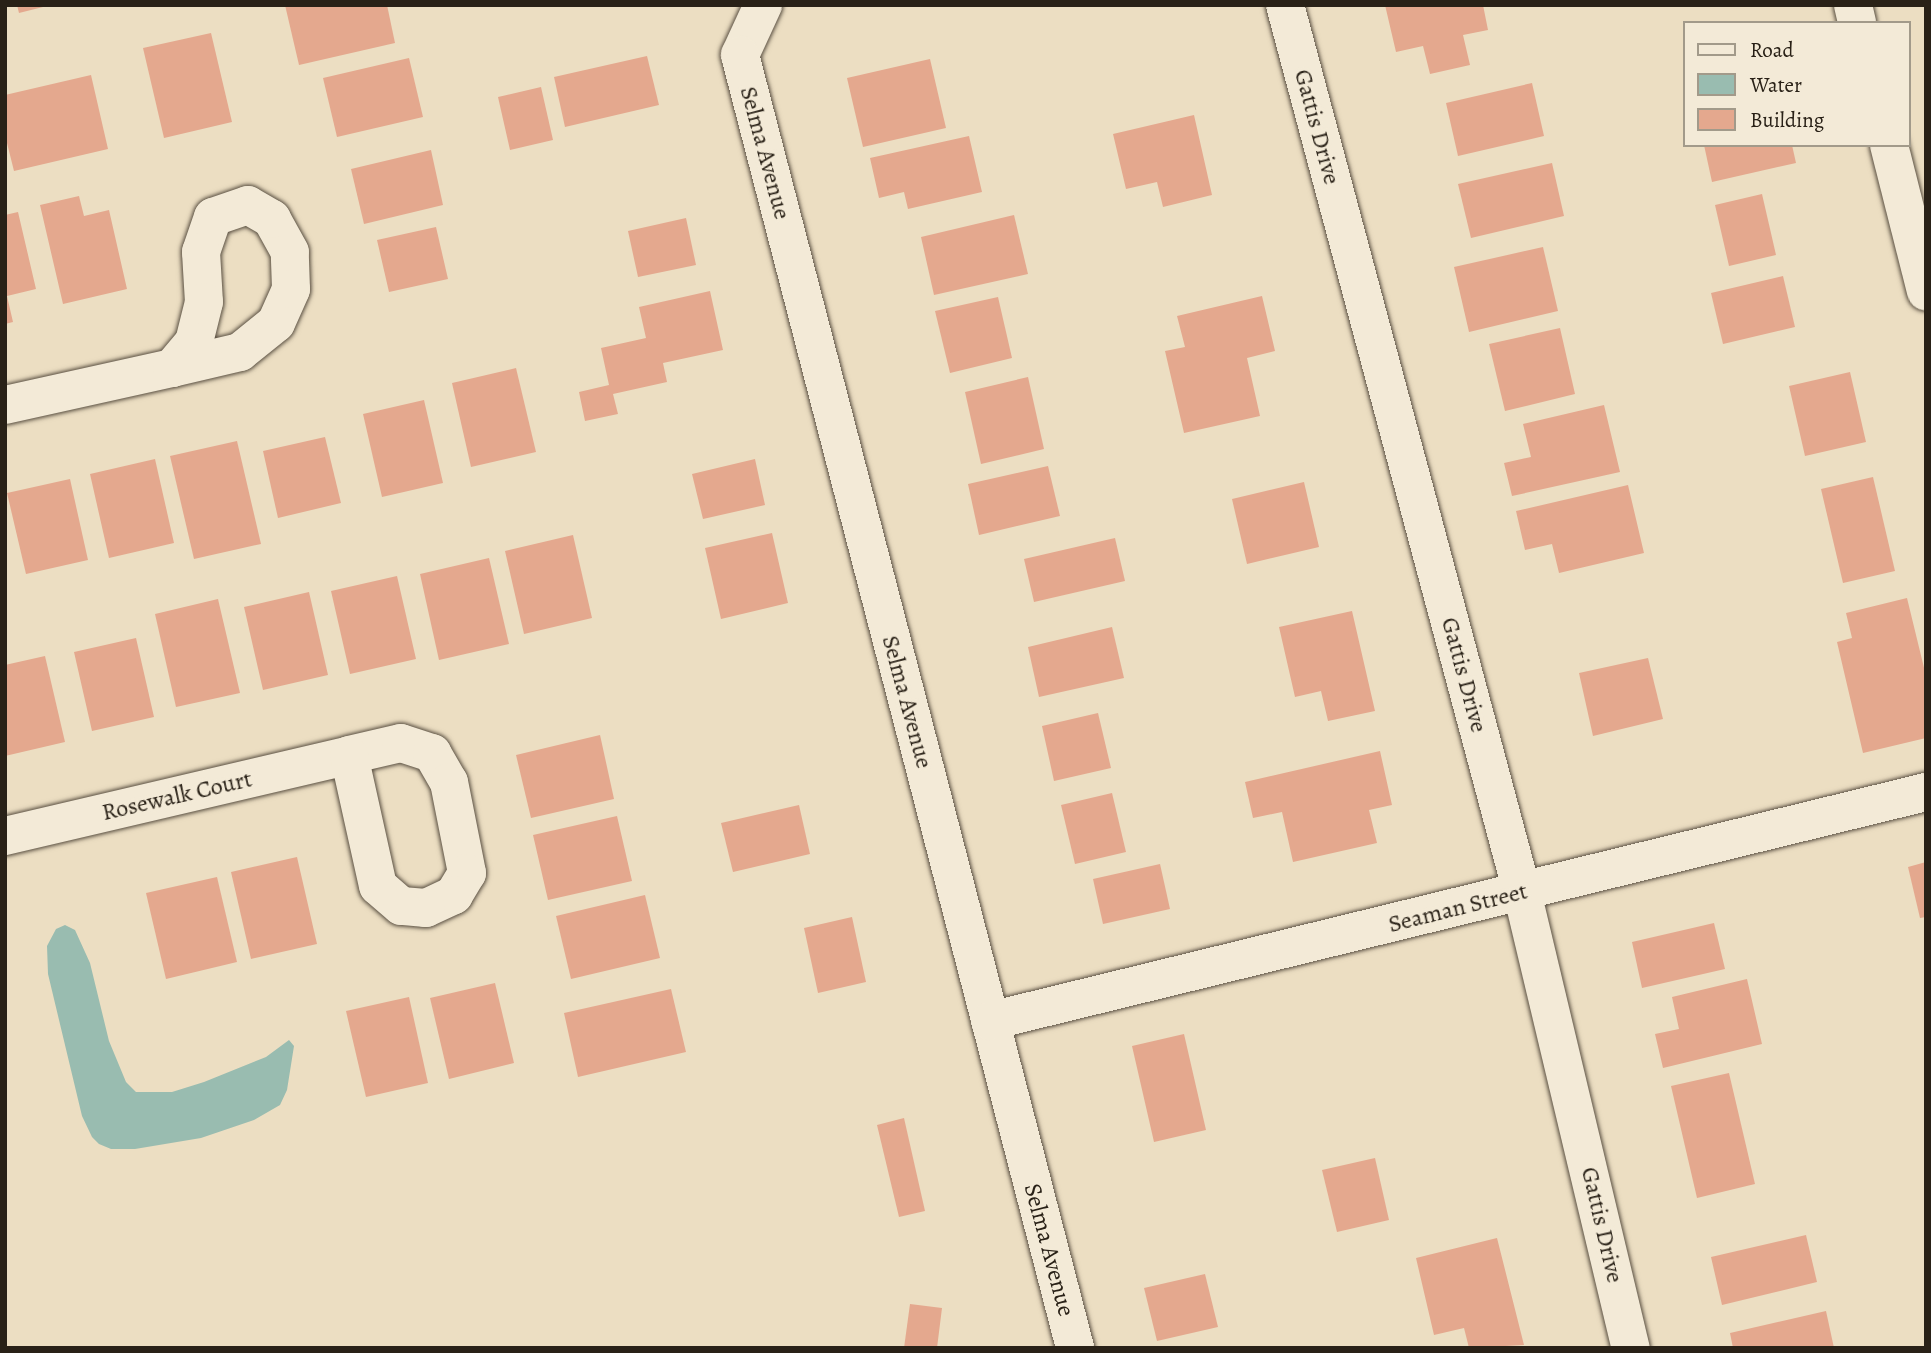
<!DOCTYPE html>
<style>
body{margin:0}
#map{position:relative;width:1931px;height:1353px;overflow:hidden;background:#ecdec2;font-family:Alegreya,serif}
div>[style]{position:absolute}
[style*='--x']{left:calc(var(--x)*1px);top:calc(var(--y)*1px);width:calc(var(--w)*1px);rotate:calc(var(--a)*1deg)}
.water>*{inset:0;background:#99bcb0}
.building>*{inset:0;background:#e4a88e}
.roads{filter:drop-shadow(0 0 2px #5a5042) drop-shadow(0 0 2px #5a5042)}
.street>*{height:38px;margin:-19px;padding:0 19px;transform-origin:19px;border-radius:19px;background:#f3ead7}
span{translate:-50% -50%;white-space:nowrap;text-align:center;line-height:1.15;-webkit-text-stroke:7px #f3ead7;paint-order:stroke}
.street-label{font-size:24px;color:#292117}
.frame{position:absolute;inset:0;border:7px solid #292117;pointer-events:none}
.legend{position:absolute;left:1683px;top:21px;width:228px;height:126px;box-sizing:border-box;background:#f3ead7;border:2px solid #a29a8a;margin:0;padding:9px 12px;list-style:none;font-size:21px;color:#292117}
.legend li{display:flex;align-items:center;gap:14px;height:35px}
.legend b{width:35px;border:2px solid #a29a8a}
</style>
<div id="map">
<div class="water">
<div style="clip-path:polygon(65px 925px,75px 930px,90px 963px,109px 1041px,126px 1082px,136px 1092px,172px 1092px,204px 1082px,266px 1057px,289px 1040px,294px 1046px,287px 1090px,280px 1105px,254px 1120px,201px 1138px,135px 1149px,111px 1149px,99px 1144px,92px 1137px,82px 1116px,48px 974px,47px 946px,56px 929px)"></div>
</div>
<div class="building">
<div style="clip-path:polygon(17px 5px,47px 5px,47px 6px,19px 13px)"></div>
<div style="clip-path:polygon(285px 5px,387px 5px,395px 43px,299px 65px)"></div>
<div style="clip-path:polygon(1385px 5px,1483px 5px,1488px 30px,1463px 35px,1470px 65px,1430px 74px,1423px 46px,1396px 52px)"></div>
<div style="clip-path:polygon(211px 33px,232px 122px,164px 138px,143px 48px)"></div>
<div style="clip-path:polygon(647px 56px,659px 105px,565px 127px,554px 77px)"></div>
<div style="clip-path:polygon(409px 58px,423px 117px,337px 137px,323px 78px)"></div>
<div style="clip-path:polygon(930px 59px,946px 128px,863px 147px,847px 78px)"></div>
<div style="clip-path:polygon(91px 75px,108px 149px,14px 171px,5px 135px,5px 95px)"></div>
<div style="clip-path:polygon(1532px 83px,1544px 136px,1458px 156px,1446px 103px)"></div>
<div style="clip-path:polygon(541px 87px,553px 140px,510px 150px,498px 97px)"></div>
<div style="clip-path:polygon(1194px 115px,1212px 195px,1163px 207px,1157px 182px,1126px 189px,1113px 134px)"></div>
<div style="clip-path:polygon(969px 136px,982px 192px,908px 209px,904px 192px,879px 198px,870px 158px)"></div>
<div style="clip-path:polygon(1704px 145px,1792px 145px,1796px 163px,1712px 182px)"></div>
<div style="clip-path:polygon(431px 150px,443px 205px,364px 224px,351px 169px)"></div>
<div style="clip-path:polygon(1552px 163px,1564px 216px,1471px 238px,1458px 184px)"></div>
<div style="clip-path:polygon(1762px 194px,1776px 255px,1729px 266px,1715px 205px)"></div>
<div style="clip-path:polygon(79px 196px,84px 216px,109px 210px,127px 289px,63px 304px,40px 205px)"></div>
<div style="clip-path:polygon(18px 212px,36px 289px,7px 296px,13px 322px,5px 324px,5px 215px)"></div>
<div style="clip-path:polygon(1014px 215px,1028px 274px,934px 295px,921px 237px)"></div>
<div style="clip-path:polygon(686px 218px,696px 265px,638px 277px,628px 231px)"></div>
<div style="clip-path:polygon(436px 227px,448px 279px,389px 292px,377px 240px)"></div>
<div style="clip-path:polygon(1543px 247px,1558px 311px,1469px 332px,1454px 267px)"></div>
<div style="clip-path:polygon(1783px 276px,1795px 327px,1723px 344px,1711px 293px)"></div>
<div style="clip-path:polygon(710px 291px,723px 350px,663px 363px,667px 382px,613px 394px,618px 414px,585px 421px,579px 392px,609px 385px,601px 348px,646px 338px,639px 307px)"></div>
<div style="clip-path:polygon(1262px 296px,1275px 351px,1247px 358px,1260px 416px,1184px 433px,1165px 351px,1185px 347px,1177px 316px)"></div>
<div style="clip-path:polygon(998px 297px,1012px 358px,950px 373px,935px 311px)"></div>
<div style="clip-path:polygon(1560px 328px,1575px 394px,1505px 411px,1489px 344px)"></div>
<div style="clip-path:polygon(516px 368px,536px 452px,471px 467px,452px 383px)"></div>
<div style="clip-path:polygon(1850px 372px,1866px 442px,1805px 456px,1789px 386px)"></div>
<div style="clip-path:polygon(1028px 377px,1044px 449px,981px 464px,965px 392px)"></div>
<div style="clip-path:polygon(424px 400px,443px 483px,382px 497px,363px 414px)"></div>
<div style="clip-path:polygon(1604px 405px,1620px 472px,1512px 496px,1504px 463px,1531px 457px,1523px 424px)"></div>
<div style="clip-path:polygon(325px 437px,341px 503px,278px 518px,263px 451px)"></div>
<div style="clip-path:polygon(237px 441px,261px 544px,194px 559px,170px 456px)"></div>
<div style="clip-path:polygon(155px 459px,174px 543px,109px 558px,90px 474px)"></div>
<div style="clip-path:polygon(755px 459px,765px 505px,703px 519px,692px 474px)"></div>
<div style="clip-path:polygon(1048px 466px,1060px 516px,979px 535px,968px 484px)"></div>
<div style="clip-path:polygon(1873px 477px,1895px 571px,1843px 583px,1821px 489px)"></div>
<div style="clip-path:polygon(70px 479px,88px 560px,26px 574px,7px 493px)"></div>
<div style="clip-path:polygon(1304px 482px,1319px 547px,1247px 564px,1232px 499px)"></div>
<div style="clip-path:polygon(1628px 485px,1644px 553px,1559px 573px,1552px 544px,1525px 550px,1516px 511px)"></div>
<div style="clip-path:polygon(772px 533px,788px 603px,721px 619px,705px 548px)"></div>
<div style="clip-path:polygon(573px 535px,592px 618px,524px 634px,505px 551px)"></div>
<div style="clip-path:polygon(1115px 538px,1125px 581px,1034px 602px,1024px 559px)"></div>
<div style="clip-path:polygon(489px 558px,509px 644px,439px 660px,420px 574px)"></div>
<div style="clip-path:polygon(397px 576px,416px 659px,350px 674px,331px 591px)"></div>
<div style="clip-path:polygon(309px 592px,328px 675px,263px 690px,244px 607px)"></div>
<div style="clip-path:polygon(1907px 598px,1926px 676px,1926px 738px,1863px 753px,1837px 642px,1852px 638px,1846px 613px)"></div>
<div style="clip-path:polygon(218px 599px,240px 693px,176px 707px,155px 614px)"></div>
<div style="clip-path:polygon(1352px 611px,1375px 711px,1328px 721px,1321px 691px,1295px 697px,1279px 627px)"></div>
<div style="clip-path:polygon(1112px 627px,1124px 678px,1039px 697px,1028px 647px)"></div>
<div style="clip-path:polygon(136px 638px,154px 717px,92px 731px,74px 652px)"></div>
<div style="clip-path:polygon(45px 656px,65px 742px,5px 756px,5px 665px)"></div>
<div style="clip-path:polygon(1648px 658px,1663px 719px,1593px 736px,1579px 673px)"></div>
<div style="clip-path:polygon(1098px 713px,1111px 768px,1054px 781px,1042px 726px)"></div>
<div style="clip-path:polygon(600px 735px,614px 799px,531px 818px,516px 755px)"></div>
<div style="clip-path:polygon(1380px 751px,1392px 805px,1369px 810px,1377px 843px,1293px 862px,1282px 812px,1253px 818px,1245px 782px)"></div>
<div style="clip-path:polygon(1112px 793px,1126px 852px,1075px 864px,1061px 805px)"></div>
<div style="clip-path:polygon(799px 805px,810px 854px,733px 872px,721px 823px)"></div>
<div style="clip-path:polygon(617px 816px,632px 881px,548px 900px,533px 835px)"></div>
<div style="clip-path:polygon(297px 857px,317px 944px,251px 959px,231px 872px)"></div>
<div style="clip-path:polygon(1926px 862px,1926px 917px,1920px 918px,1908px 867px)"></div>
<div style="clip-path:polygon(1160px 864px,1170px 909px,1103px 924px,1093px 879px)"></div>
<div style="clip-path:polygon(217px 877px,237px 962px,166px 979px,146px 893px)"></div>
<div style="clip-path:polygon(645px 895px,660px 958px,571px 979px,556px 916px)"></div>
<div style="clip-path:polygon(852px 917px,866px 982px,818px 993px,804px 928px)"></div>
<div style="clip-path:polygon(1714px 923px,1725px 969px,1642px 988px,1632px 942px)"></div>
<div style="clip-path:polygon(1747px 979px,1762px 1044px,1663px 1068px,1655px 1034px,1679px 1029px,1672px 997px)"></div>
<div style="clip-path:polygon(495px 983px,514px 1063px,449px 1079px,430px 998px)"></div>
<div style="clip-path:polygon(671px 989px,686px 1052px,578px 1077px,564px 1013px)"></div>
<div style="clip-path:polygon(409px 997px,428px 1083px,366px 1097px,346px 1011px)"></div>
<div style="clip-path:polygon(1184px 1034px,1206px 1130px,1154px 1142px,1132px 1046px)"></div>
<div style="clip-path:polygon(1729px 1073px,1755px 1184px,1697px 1198px,1671px 1086px)"></div>
<div style="clip-path:polygon(904px 1118px,925px 1211px,899px 1217px,877px 1125px)"></div>
<div style="clip-path:polygon(1375px 1158px,1389px 1220px,1337px 1232px,1322px 1170px)"></div>
<div style="clip-path:polygon(1806px 1235px,1817px 1282px,1722px 1305px,1711px 1257px)"></div>
<div style="clip-path:polygon(1497px 1238px,1524px 1345px,1469px 1348px,1464px 1328px,1434px 1335px,1416px 1258px)"></div>
<div style="clip-path:polygon(1205px 1274px,1218px 1327px,1157px 1341px,1144px 1288px)"></div>
<div style="clip-path:polygon(910px 1304px,942px 1308px,937px 1348px,904px 1348px)"></div>
<div style="clip-path:polygon(1826px 1311px,1834px 1348px,1733px 1348px,1730px 1333px)"></div>
</div>
<div class="roads">
<div class="street">
<div style="--x:763;--y:5;--w:55;--a:114.7"></div>
<div style="--x:740;--y:55;--w:1336;--a:75.47"></div>
<div style="--x:1285;--y:5;--w:918;--a:75.04"></div>
<div style="--x:1522;--y:892;--w:469;--a:76.6"></div>
<div style="--x:1853;--y:5;--w:18;--a:77"></div>
<div style="--x:1889;--y:145;--w:151;--a:75.8"></div>
<div style="--x:5;--y:405;--w:171;--a:-12.5"></div>
<div style="--x:172;--y:368;--w:70;--a:-13.2"></div>
<div style="--x:240;--y:352;--w:46;--a:-38.9"></div>
<div style="--x:276;--y:323;--w:37;--a:-66"></div>
<div style="--x:291;--y:289;--w:37;--a:-92"></div>
<div style="--x:290;--y:252;--w:38;--a:-119"></div>
<div style="--x:272;--y:219;--w:28;--a:-150"></div>
<div style="--x:248;--y:205;--w:37;--a:161"></div>
<div style="--x:213;--y:217;--w:37;--a:109"></div>
<div style="--x:201;--y:252;--w:50;--a:86.6"></div>
<div style="--x:204;--y:302;--w:41;--a:104"></div>
<div style="--x:194;--y:342;--w:34;--a:130"></div>
<div style="--x:5;--y:836;--w:353;--a:-13.2"></div>
<div style="--x:349;--y:755;--w:53;--a:-13"></div>
<div style="--x:401;--y:743;--w:33;--a:18"></div>
<div style="--x:432;--y:753;--w:34;--a:60"></div>
<div style="--x:449;--y:782;--w:93;--a:78.8"></div>
<div style="--x:467;--y:873;--w:26;--a:121"></div>
<div style="--x:454;--y:895;--w:31;--a:155"></div>
<div style="--x:426;--y:908;--w:25;--a:-175"></div>
<div style="--x:401;--y:906;--w:30;--a:-139"></div>
<div style="--x:378;--y:886;--w:134;--a:-102.5"></div>
<div style="--x:990;--y:1021;--w:964;--a:-13.75"></div>
</div>
</div>
<div class="street-label">
<span style="left:1317px;top:127px;rotate:75deg">Gattis Drive</span>
<span style="left:765px;top:153px;rotate:75deg">Selma Avenue</span>
<span style="left:1464px;top:675px;rotate:75deg">Gattis Drive</span>
<span style="left:907px;top:702px;rotate:75deg">Selma Avenue</span>
<span style="left:177px;top:796px;rotate:-13deg">Rosewalk Court</span>
<span style="left:1458px;top:908px;rotate:-14deg">Seaman Street</span>
<span style="left:1602px;top:1225px;rotate:77deg">Gattis Drive</span>
<span style="left:1049px;top:1250px;rotate:75deg">Selma Avenue</span>
</div>
<div class="frame"></div>
<ul class="legend">
<li><b style="height:9px;background:#f3ead7"></b>Road</li>
<li><b style="height:19px;background:#99bcb0"></b>Water</li>
<li><b style="height:19px;background:#e4a88e"></b>Building</li>
</ul>
</div>
